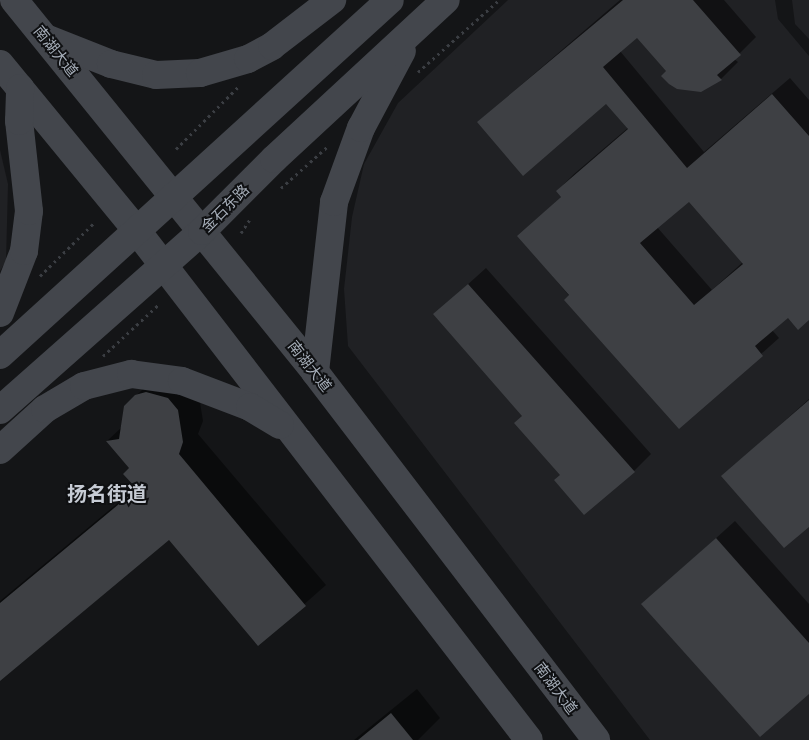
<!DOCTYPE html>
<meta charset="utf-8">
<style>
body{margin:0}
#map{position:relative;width:809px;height:740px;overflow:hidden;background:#141517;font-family:Helvetica,"Noto Sans SC",sans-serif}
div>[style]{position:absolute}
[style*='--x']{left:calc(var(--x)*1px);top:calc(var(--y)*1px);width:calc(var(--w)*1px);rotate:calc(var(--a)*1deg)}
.built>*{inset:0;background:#202124}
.shadow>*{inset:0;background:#0007}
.building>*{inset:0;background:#3e4044}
.path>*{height:3px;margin-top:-1.5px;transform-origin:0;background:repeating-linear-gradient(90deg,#3b3e43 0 2.5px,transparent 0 6.5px)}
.secondary>*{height:28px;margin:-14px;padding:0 14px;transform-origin:14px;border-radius:14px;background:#43464c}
span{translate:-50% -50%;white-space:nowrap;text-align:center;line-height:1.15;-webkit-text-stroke:4px #0f1012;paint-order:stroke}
.street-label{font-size:15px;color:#a5adb8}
.district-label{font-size:20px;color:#c6cbd4;font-weight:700}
</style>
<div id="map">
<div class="built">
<div style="clip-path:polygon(508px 0,775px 0,778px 19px,809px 56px,809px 740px,650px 740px,348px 346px,344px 289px,352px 217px,364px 164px,398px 103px)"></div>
<div style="clip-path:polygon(792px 0,809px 0,809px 39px,795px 24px)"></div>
<div style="clip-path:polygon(0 150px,8px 184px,6px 261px,0 271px)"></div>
</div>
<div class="shadow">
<div style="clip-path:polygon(evenodd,620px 0,724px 0,756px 37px,734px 59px,738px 62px,721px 79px,701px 90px,668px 71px,637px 36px,620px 51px,704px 152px,790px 78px,809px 100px,809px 319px,788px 316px,772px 330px,779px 338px,679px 427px,519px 236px,562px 196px,557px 191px,574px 174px,629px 127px,607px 102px,478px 122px,620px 0,689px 200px,743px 262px,712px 290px,657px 227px,689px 200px)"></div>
<div style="clip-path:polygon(486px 268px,651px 454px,634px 471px,561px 475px,524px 415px,435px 314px)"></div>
<div style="clip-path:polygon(157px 375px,198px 390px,203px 421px,198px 434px,326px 585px,259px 644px,170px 538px,0 672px,0 601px,137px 487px,130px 468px,107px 441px,122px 427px,125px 407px)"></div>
<div style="clip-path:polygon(809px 399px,809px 525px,723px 476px)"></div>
<div style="clip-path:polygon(735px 521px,809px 604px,809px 692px,643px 604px)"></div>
<div style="clip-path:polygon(417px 689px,440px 718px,418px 740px,354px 740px)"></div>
</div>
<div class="building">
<div style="clip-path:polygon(evenodd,623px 0,693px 0,741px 55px,717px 75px,722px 80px,701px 92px,677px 89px,669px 84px,661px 76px,666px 71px,637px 38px,603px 67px,687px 168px,772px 94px,809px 136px,809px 320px,798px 330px,788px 318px,755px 346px,763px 356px,679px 429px,564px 300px,569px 295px,517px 236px,561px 197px,556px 191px,628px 129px,606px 104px,523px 176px,477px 122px,623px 0,689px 202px,743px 264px,694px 305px,640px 243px,689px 202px)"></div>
<div style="clip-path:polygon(468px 284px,635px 472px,584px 515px,554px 480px,560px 475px,514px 423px,522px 416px,433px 314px)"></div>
<div style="clip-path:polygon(146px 392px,168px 398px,178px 410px,183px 442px,179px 454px,306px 606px,258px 646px,169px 540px,0 681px,0 603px,137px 489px,123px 474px,129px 468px,106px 441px,119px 439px,124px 406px,135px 395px)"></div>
<div style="clip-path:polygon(809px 400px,809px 527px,784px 548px,721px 476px)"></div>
<div style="clip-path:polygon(716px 538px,809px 643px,809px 694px,760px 737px,641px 604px)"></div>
<div style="clip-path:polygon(391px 713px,413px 740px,358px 740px)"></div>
</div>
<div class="path">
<div style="--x:418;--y:72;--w:108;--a:-41.6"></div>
<div style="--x:176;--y:149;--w:89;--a:-45"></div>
<div style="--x:281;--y:188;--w:63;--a:-41.8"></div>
<div style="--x:241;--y:233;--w:17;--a:-57"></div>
<div style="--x:40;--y:276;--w:77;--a:-44.5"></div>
<div style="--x:103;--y:356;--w:75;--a:-42.8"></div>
</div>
<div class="secondary">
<div style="--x:14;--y:0;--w:479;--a:51"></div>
<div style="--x:315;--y:372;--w:463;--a:52.6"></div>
<div style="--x:48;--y:39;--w:68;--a:21.6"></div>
<div style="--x:111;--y:64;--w:46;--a:13.7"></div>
<div style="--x:156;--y:75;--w:44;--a:-2.6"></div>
<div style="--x:200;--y:73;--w:50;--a:-16.3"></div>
<div style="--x:248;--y:59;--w:27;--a:-28"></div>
<div style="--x:272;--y:46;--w:76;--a:-37.5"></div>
<div style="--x:0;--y:64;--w:216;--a:50.6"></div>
<div style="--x:137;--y:231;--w:642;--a:52.4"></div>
<div style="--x:0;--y:313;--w:66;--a:-68.8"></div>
<div style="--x:24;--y:251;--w:40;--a:-82.9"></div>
<div style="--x:29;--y:211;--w:91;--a:-96.3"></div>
<div style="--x:19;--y:121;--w:33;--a:-88"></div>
<div style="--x:0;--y:355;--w:527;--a:-42.31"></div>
<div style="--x:315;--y:372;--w:171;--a:-83.6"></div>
<div style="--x:334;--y:202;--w:79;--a:-70"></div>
<div style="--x:361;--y:128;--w:87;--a:-62"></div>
<div style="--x:0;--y:410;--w:270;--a:-41.5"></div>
<div style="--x:202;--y:231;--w:102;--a:-45"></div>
<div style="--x:274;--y:159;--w:234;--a:-42.8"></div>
<div style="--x:0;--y:450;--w:61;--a:-42.3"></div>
<div style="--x:45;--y:409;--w:45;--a:-30.5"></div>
<div style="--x:84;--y:386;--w:49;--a:-14.3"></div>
<div style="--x:131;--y:374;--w:51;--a:7.8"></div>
<div style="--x:182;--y:381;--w:73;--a:20.9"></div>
<div style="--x:250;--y:407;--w:35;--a:31"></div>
</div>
<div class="street-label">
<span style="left:56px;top:51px;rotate:51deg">南湖大道</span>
<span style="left:225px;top:208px;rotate:-45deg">金石东路</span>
<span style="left:310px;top:366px;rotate:52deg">南湖大道</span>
<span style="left:556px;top:688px;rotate:53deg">南湖大道</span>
</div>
<div class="district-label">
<span style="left:107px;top:494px">扬名街道</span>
</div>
</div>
